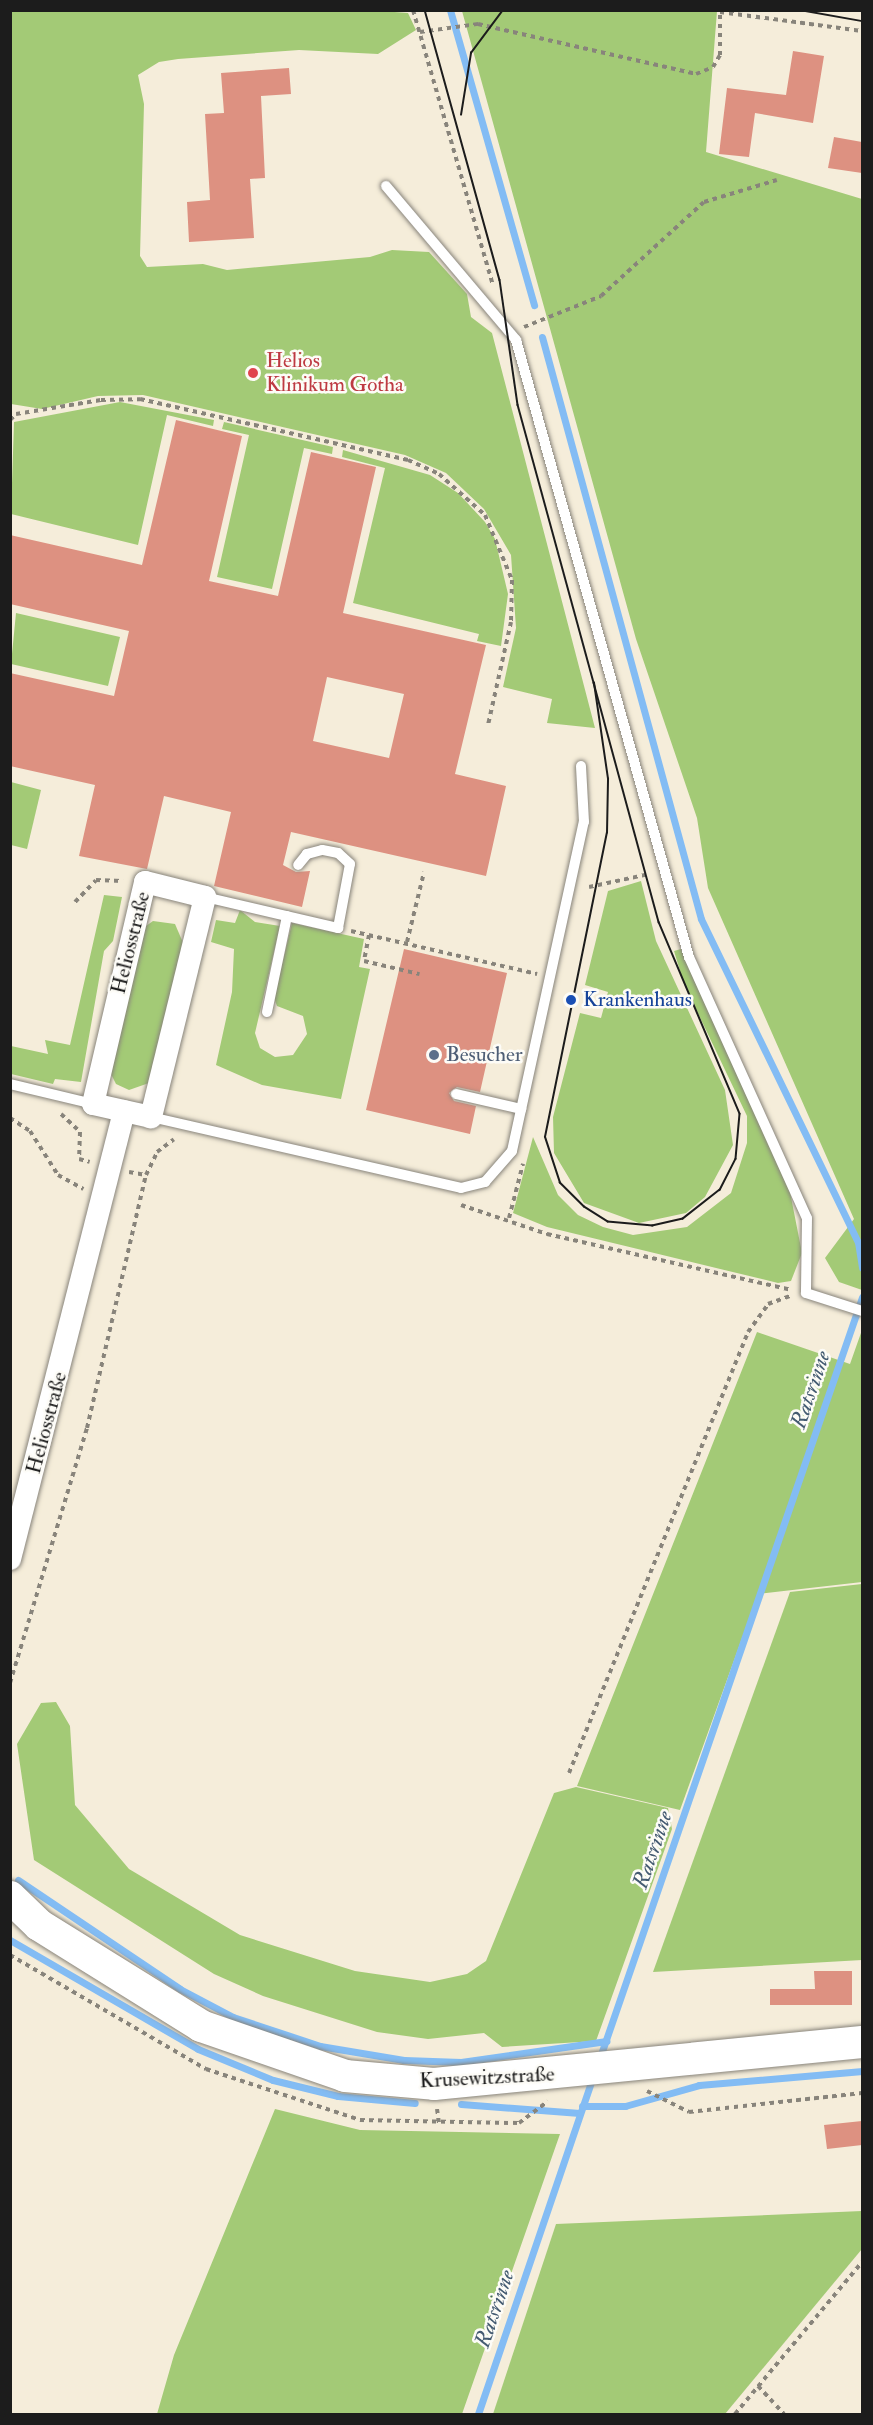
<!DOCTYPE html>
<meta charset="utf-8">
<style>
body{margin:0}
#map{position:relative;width:873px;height:2425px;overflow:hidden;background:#f5edda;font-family:"IM FELL Double Pica",serif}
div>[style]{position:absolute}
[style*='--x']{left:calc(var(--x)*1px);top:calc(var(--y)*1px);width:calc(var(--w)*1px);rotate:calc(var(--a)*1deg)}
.green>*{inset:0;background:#a3ca76}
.stream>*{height:7px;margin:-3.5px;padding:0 3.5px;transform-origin:3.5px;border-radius:3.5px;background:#83bcf4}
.building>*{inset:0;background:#dd9181}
.path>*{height:4px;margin-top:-2px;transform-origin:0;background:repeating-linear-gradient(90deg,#88847b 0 4.5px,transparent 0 9px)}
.roads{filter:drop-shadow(0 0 2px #88847b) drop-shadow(0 0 2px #88847b)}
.service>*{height:10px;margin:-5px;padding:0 5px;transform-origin:5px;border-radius:5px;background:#fff}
.minor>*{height:22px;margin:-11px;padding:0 11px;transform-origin:11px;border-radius:11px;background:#fff}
.secondary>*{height:32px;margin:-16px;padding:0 16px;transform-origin:16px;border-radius:16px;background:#fff}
.tram>*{height:1.5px;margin:-0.75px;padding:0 0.75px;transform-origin:0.75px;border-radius:0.75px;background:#1c1c1c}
.dots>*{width:16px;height:16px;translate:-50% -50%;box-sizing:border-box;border:3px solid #fdfcf7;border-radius:50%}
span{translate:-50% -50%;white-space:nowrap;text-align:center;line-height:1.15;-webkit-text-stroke:5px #fdfcf7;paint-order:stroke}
.health-label{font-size:21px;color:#be3a42}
.left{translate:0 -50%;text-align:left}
.street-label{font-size:21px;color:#1c1c1c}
.transit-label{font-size:21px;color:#164399}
.service-label{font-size:21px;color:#4e5e75}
.water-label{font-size:22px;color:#455c72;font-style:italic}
.frame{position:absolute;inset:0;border:12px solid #1c1c1c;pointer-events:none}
</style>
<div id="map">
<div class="green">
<div style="clip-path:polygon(368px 10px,408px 13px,416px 30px,378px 54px,299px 50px,178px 59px,159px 62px,138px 75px,144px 104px,140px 256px,147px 267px,203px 264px,227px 270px,370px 257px,392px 250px,429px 252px,467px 294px,471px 317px,492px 333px,595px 728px,547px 723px,552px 699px,503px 687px,516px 628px,511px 555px,484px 509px,446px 473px,405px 455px,143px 395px,98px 396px,42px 409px,11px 404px,11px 11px)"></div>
<div style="clip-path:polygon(462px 11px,717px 11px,706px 152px,862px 199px,862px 1290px,839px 1282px,825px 1258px,854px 1219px,708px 888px,697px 818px,636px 639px)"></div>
<div style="clip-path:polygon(120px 402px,214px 420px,213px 426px,167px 415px,138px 545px,11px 514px,14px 422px)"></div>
<div style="clip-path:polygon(224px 422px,333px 447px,332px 454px,304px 448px,272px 589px,217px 577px,249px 435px,222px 429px)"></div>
<div style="clip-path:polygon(343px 450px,430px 475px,458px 493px,485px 522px,495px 539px,508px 594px,501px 646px,477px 641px,479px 634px,353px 603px,385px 468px,342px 457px)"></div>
<div style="clip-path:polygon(16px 613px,120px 637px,108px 686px,11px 664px)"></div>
<div style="clip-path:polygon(11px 782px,41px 790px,27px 849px,11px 845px)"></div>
<div style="clip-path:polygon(641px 881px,656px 941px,725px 1090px,733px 1145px,705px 1197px,686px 1213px,639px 1223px,584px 1203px,554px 1153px,553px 1117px,580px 1013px,601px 1018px,608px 992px,585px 985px,608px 891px)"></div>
<div style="clip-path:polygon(104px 895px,122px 897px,113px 941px,104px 951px,81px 1082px,55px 1079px,53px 1084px,11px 1074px,11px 1046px,48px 1054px,45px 1040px,70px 1045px)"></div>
<div style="clip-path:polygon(240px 910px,255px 922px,280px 926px,255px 1033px,260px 1048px,275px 1057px,293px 1055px,307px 1034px,303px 1016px,277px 1006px,274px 998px,292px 923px,364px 939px,359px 967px,370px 969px,341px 1099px,262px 1085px,216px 1065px,232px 992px,234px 949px,211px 942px,216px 920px,235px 923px)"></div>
<div style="clip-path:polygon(153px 921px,175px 924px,184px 945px,149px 1083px,129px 1090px,116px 1084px,110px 1072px,146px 926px)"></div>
<div style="clip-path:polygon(681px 949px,789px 1187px,802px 1253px,791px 1281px,778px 1283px,547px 1227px,513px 1213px,533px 1137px,558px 1195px,578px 1215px,603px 1227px,633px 1235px,687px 1227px,731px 1193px,747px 1143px,747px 1116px,684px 984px,674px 951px)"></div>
<div style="clip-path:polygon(862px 1330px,862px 1582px,758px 1594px,680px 1810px,577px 1786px,757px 1332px,850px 1364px)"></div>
<div style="clip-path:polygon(862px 1584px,862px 1960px,653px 1972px,790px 1592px)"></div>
<div style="clip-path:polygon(56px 1702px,70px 1726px,75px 1805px,129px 1869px,240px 1935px,355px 1971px,430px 1982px,467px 1974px,486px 1961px,554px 1793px,576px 1787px,668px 1808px,672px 1829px,596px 2041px,502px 2047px,484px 2033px,428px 2039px,377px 2032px,263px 1996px,214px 1974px,34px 1860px,17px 1744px,41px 1703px)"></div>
<div style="clip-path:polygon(275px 2109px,360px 2130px,560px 2134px,462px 2414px,157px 2414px,174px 2355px)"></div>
<div style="clip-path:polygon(862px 2211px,862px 2249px,725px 2414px,493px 2414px,556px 2224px)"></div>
</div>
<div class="stream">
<div style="--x:450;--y:10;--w:307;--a:74.1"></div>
<div style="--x:542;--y:337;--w:603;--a:74.72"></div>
<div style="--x:701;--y:919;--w:359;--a:64.1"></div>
<div style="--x:858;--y:1242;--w:26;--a:81"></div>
<div style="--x:18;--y:1880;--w:195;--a:33.9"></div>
<div style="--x:180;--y:1989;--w:60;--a:27.8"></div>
<div style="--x:233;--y:2017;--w:92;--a:18.4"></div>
<div style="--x:320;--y:2046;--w:85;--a:9.5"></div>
<div style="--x:404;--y:2060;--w:57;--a:2"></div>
<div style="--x:461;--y:2062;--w:147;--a:-8.2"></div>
<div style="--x:10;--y:1940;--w:217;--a:30.1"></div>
<div style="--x:198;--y:2049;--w:81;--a:22.5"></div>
<div style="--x:273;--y:2080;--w:67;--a:13.8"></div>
<div style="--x:338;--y:2096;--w:77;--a:5.2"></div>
<div style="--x:599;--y:2060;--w:807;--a:-70.98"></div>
<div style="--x:461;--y:2104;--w:119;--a:4.3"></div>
<div style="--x:582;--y:2106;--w:43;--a:0"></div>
<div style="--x:625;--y:2106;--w:77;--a:-15.8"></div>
<div style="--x:699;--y:2085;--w:164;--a:-4.9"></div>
<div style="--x:478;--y:2414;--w:357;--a:-71.2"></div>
</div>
<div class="building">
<div style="clip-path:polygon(793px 51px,824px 56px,813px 123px,755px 113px,749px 157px,719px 154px,727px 88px,786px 95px)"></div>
<div style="clip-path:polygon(289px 68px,291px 94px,261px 96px,265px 178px,250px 179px,254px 238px,189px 242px,187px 202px,210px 200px,205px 114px,224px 113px,221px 73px)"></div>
<div style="clip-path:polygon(834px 137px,862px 142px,862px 173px,828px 168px)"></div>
<div style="clip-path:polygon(evenodd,176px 420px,242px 436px,209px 581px,278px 596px,311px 452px,376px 467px,343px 613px,486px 645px,455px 774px,506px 786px,486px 876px,291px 832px,283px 865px,296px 872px,310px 871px,302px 907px,214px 886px,231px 812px,164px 796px,147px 869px,79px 856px,95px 785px,10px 766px,10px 673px,114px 696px,129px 631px,10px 604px,10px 535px,142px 565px,176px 420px,327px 677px,404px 694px,389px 758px,313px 741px,327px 677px)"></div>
<div style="clip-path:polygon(404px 949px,507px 973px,480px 1092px,457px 1087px,449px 1093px,454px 1101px,476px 1106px,470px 1134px,366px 1110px)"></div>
<div style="clip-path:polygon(814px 1971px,852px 1971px,852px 2005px,770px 2005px,770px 1989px,815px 1989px)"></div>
<div style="clip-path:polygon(862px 2121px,862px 2145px,827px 2149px,824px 2125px)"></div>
</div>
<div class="path">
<div style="--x:413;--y:10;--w:287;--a:73.8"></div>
<div style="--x:720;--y:12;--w:143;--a:7.6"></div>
<div style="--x:420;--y:32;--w:59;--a:-7.9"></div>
<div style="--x:478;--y:24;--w:224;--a:12.9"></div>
<div style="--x:696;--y:74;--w:18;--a:-22"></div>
<div style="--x:713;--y:67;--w:14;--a:-60"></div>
<div style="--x:720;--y:55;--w:45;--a:-90"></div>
<div style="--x:524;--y:327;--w:83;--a:-21.9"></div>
<div style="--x:601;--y:296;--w:139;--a:-42.4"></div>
<div style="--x:704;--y:202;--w:76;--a:-16.8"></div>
<div style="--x:10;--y:420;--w:8;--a:-45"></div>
<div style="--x:16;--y:414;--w:86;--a:-9.4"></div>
<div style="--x:101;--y:400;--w:39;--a:-1"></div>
<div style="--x:140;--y:399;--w:275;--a:12.8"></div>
<div style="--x:408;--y:460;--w:34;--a:24"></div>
<div style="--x:439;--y:474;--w:62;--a:41.7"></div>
<div style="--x:485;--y:515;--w:70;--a:67.4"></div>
<div style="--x:512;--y:580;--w:42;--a:91.4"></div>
<div style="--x:511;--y:622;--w:106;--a:102.6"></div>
<div style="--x:589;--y:887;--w:61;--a:-12.2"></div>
<div style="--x:75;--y:902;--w:30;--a:-46"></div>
<div style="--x:96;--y:880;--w:27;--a:2"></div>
<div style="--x:351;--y:931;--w:191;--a:13"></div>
<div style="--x:369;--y:935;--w:26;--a:101"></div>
<div style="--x:364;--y:961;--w:57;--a:13.3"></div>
<div style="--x:407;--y:942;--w:72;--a:-76.3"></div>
<div style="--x:61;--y:1114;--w:26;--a:43"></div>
<div style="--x:80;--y:1132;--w:27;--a:92"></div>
<div style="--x:79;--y:1159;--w:11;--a:15"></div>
<div style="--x:10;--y:1118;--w:24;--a:33"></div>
<div style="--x:30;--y:1131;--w:52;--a:57.5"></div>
<div style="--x:58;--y:1175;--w:29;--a:29"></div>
<div style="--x:129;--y:1172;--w:17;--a:10"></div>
<div style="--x:461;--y:1205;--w:91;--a:18.6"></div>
<div style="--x:547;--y:1234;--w:250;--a:12.9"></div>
<div style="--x:509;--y:1218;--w:56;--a:-75.5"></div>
<div style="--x:10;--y:1683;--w:266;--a:-73.2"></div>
<div style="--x:87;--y:1428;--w:260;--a:-76.9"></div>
<div style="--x:146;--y:1175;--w:25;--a:-64"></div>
<div style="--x:157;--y:1152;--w:21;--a:-37"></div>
<div style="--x:569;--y:1773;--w:476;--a:-67.9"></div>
<div style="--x:748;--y:1332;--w:34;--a:-54"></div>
<div style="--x:768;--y:1304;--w:23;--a:-20"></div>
<div style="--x:10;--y:1955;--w:227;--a:30.2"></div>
<div style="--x:206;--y:2069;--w:162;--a:18.3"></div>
<div style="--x:360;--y:2120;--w:159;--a:1.1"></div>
<div style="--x:519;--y:2123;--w:36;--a:-37"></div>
<div style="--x:647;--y:2091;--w:47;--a:26.6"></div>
<div style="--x:689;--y:2112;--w:174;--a:-6.3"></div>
<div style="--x:437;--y:2109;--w:14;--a:82"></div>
<div style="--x:758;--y:2386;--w:38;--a:47"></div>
<div style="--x:735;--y:2414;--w:198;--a:-50.1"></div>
</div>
<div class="roads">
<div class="service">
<div style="--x:386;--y:186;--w:202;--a:49.8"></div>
<div style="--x:516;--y:340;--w:641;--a:74.34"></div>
<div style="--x:689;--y:957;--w:286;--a:65.7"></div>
<div style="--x:807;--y:1218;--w:75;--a:90.8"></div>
<div style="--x:806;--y:1293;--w:59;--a:17.8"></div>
<div style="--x:205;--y:897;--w:137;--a:13.1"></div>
<div style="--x:338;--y:928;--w:65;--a:-79.4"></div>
<div style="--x:350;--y:864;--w:16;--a:-137"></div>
<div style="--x:338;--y:853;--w:16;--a:-169"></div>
<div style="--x:322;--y:850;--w:16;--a:165"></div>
<div style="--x:307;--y:854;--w:14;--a:129"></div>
<div style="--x:267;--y:1012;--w:98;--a:-78.2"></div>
<div style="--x:10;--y:1084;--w:85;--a:13.5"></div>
<div style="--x:456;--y:1094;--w:67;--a:13"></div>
<div style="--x:151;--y:1117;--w:318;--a:12.9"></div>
<div style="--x:461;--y:1188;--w:25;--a:-14"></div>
<div style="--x:485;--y:1182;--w:41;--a:-48.9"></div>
<div style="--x:512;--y:1151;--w:337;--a:-77.7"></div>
<div style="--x:584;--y:822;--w:56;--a:-93.1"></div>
</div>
<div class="minor">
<div style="--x:145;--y:882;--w:62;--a:14"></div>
<div style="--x:205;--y:897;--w:227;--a:103.8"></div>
<div style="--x:151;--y:1117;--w:59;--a:-167.4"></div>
<div style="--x:93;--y:1104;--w:228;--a:-76.8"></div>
<div style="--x:10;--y:1559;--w:462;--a:-75.7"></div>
</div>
<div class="secondary">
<div style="--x:10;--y:1897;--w:40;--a:44"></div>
<div style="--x:39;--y:1925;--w:191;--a:31.9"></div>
<div style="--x:201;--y:2026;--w:152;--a:19.1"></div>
<div style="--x:345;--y:2076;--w:89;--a:5.1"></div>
<div style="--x:434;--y:2084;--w:430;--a:-5.6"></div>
</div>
</div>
<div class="tram">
<div style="--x:425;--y:10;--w:280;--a:74.5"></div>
<div style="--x:500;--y:280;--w:126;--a:81.8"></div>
<div style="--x:518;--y:405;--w:288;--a:74.7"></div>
<div style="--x:594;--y:683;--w:248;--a:74.8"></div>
<div style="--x:659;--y:922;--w:208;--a:67.1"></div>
<div style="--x:740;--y:1114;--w:45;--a:95.1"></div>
<div style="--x:736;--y:1159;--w:35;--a:117"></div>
<div style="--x:720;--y:1190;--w:47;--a:141.9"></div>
<div style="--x:683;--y:1219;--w:31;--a:167"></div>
<div style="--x:653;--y:1226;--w:45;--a:-174.9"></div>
<div style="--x:608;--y:1222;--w:28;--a:-148"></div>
<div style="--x:584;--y:1207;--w:34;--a:-135"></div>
<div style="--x:560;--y:1183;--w:48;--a:-108.1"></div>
<div style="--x:545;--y:1137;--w:310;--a:-78.5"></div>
<div style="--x:607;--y:833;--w:54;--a:-88.9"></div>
<div style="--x:608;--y:779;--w:97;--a:-98.3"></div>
<div style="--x:800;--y:10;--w:63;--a:10.1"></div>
<div style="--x:461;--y:115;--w:63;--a:-80.8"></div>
<div style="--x:471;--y:53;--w:54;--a:-53.3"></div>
</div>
<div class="dots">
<div style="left:253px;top:373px;background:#e0444e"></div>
<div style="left:571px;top:1000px;background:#1a4fb4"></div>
<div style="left:434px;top:1055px;background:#5c6f8a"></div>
</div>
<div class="health-label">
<span class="left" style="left:266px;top:373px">Helios<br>Klinikum Gotha</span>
</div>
<div class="street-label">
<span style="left:131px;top:943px;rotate:-76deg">Heliosstraße</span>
<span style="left:47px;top:1423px;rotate:-75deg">Heliosstraße</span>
<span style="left:487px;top:2078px;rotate:-3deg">Krusewitzstraße</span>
</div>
<div class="transit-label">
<span class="left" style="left:583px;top:1000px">Krankenhaus</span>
</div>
<div class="service-label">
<span class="left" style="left:446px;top:1055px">Besucher</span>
</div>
<div class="water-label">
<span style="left:811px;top:1390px;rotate:-71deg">Ratsrinne</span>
<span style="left:653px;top:1850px;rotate:-71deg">Ratsrinne</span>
<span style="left:495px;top:2309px;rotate:-71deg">Ratsrinne</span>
</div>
<div class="frame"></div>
</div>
